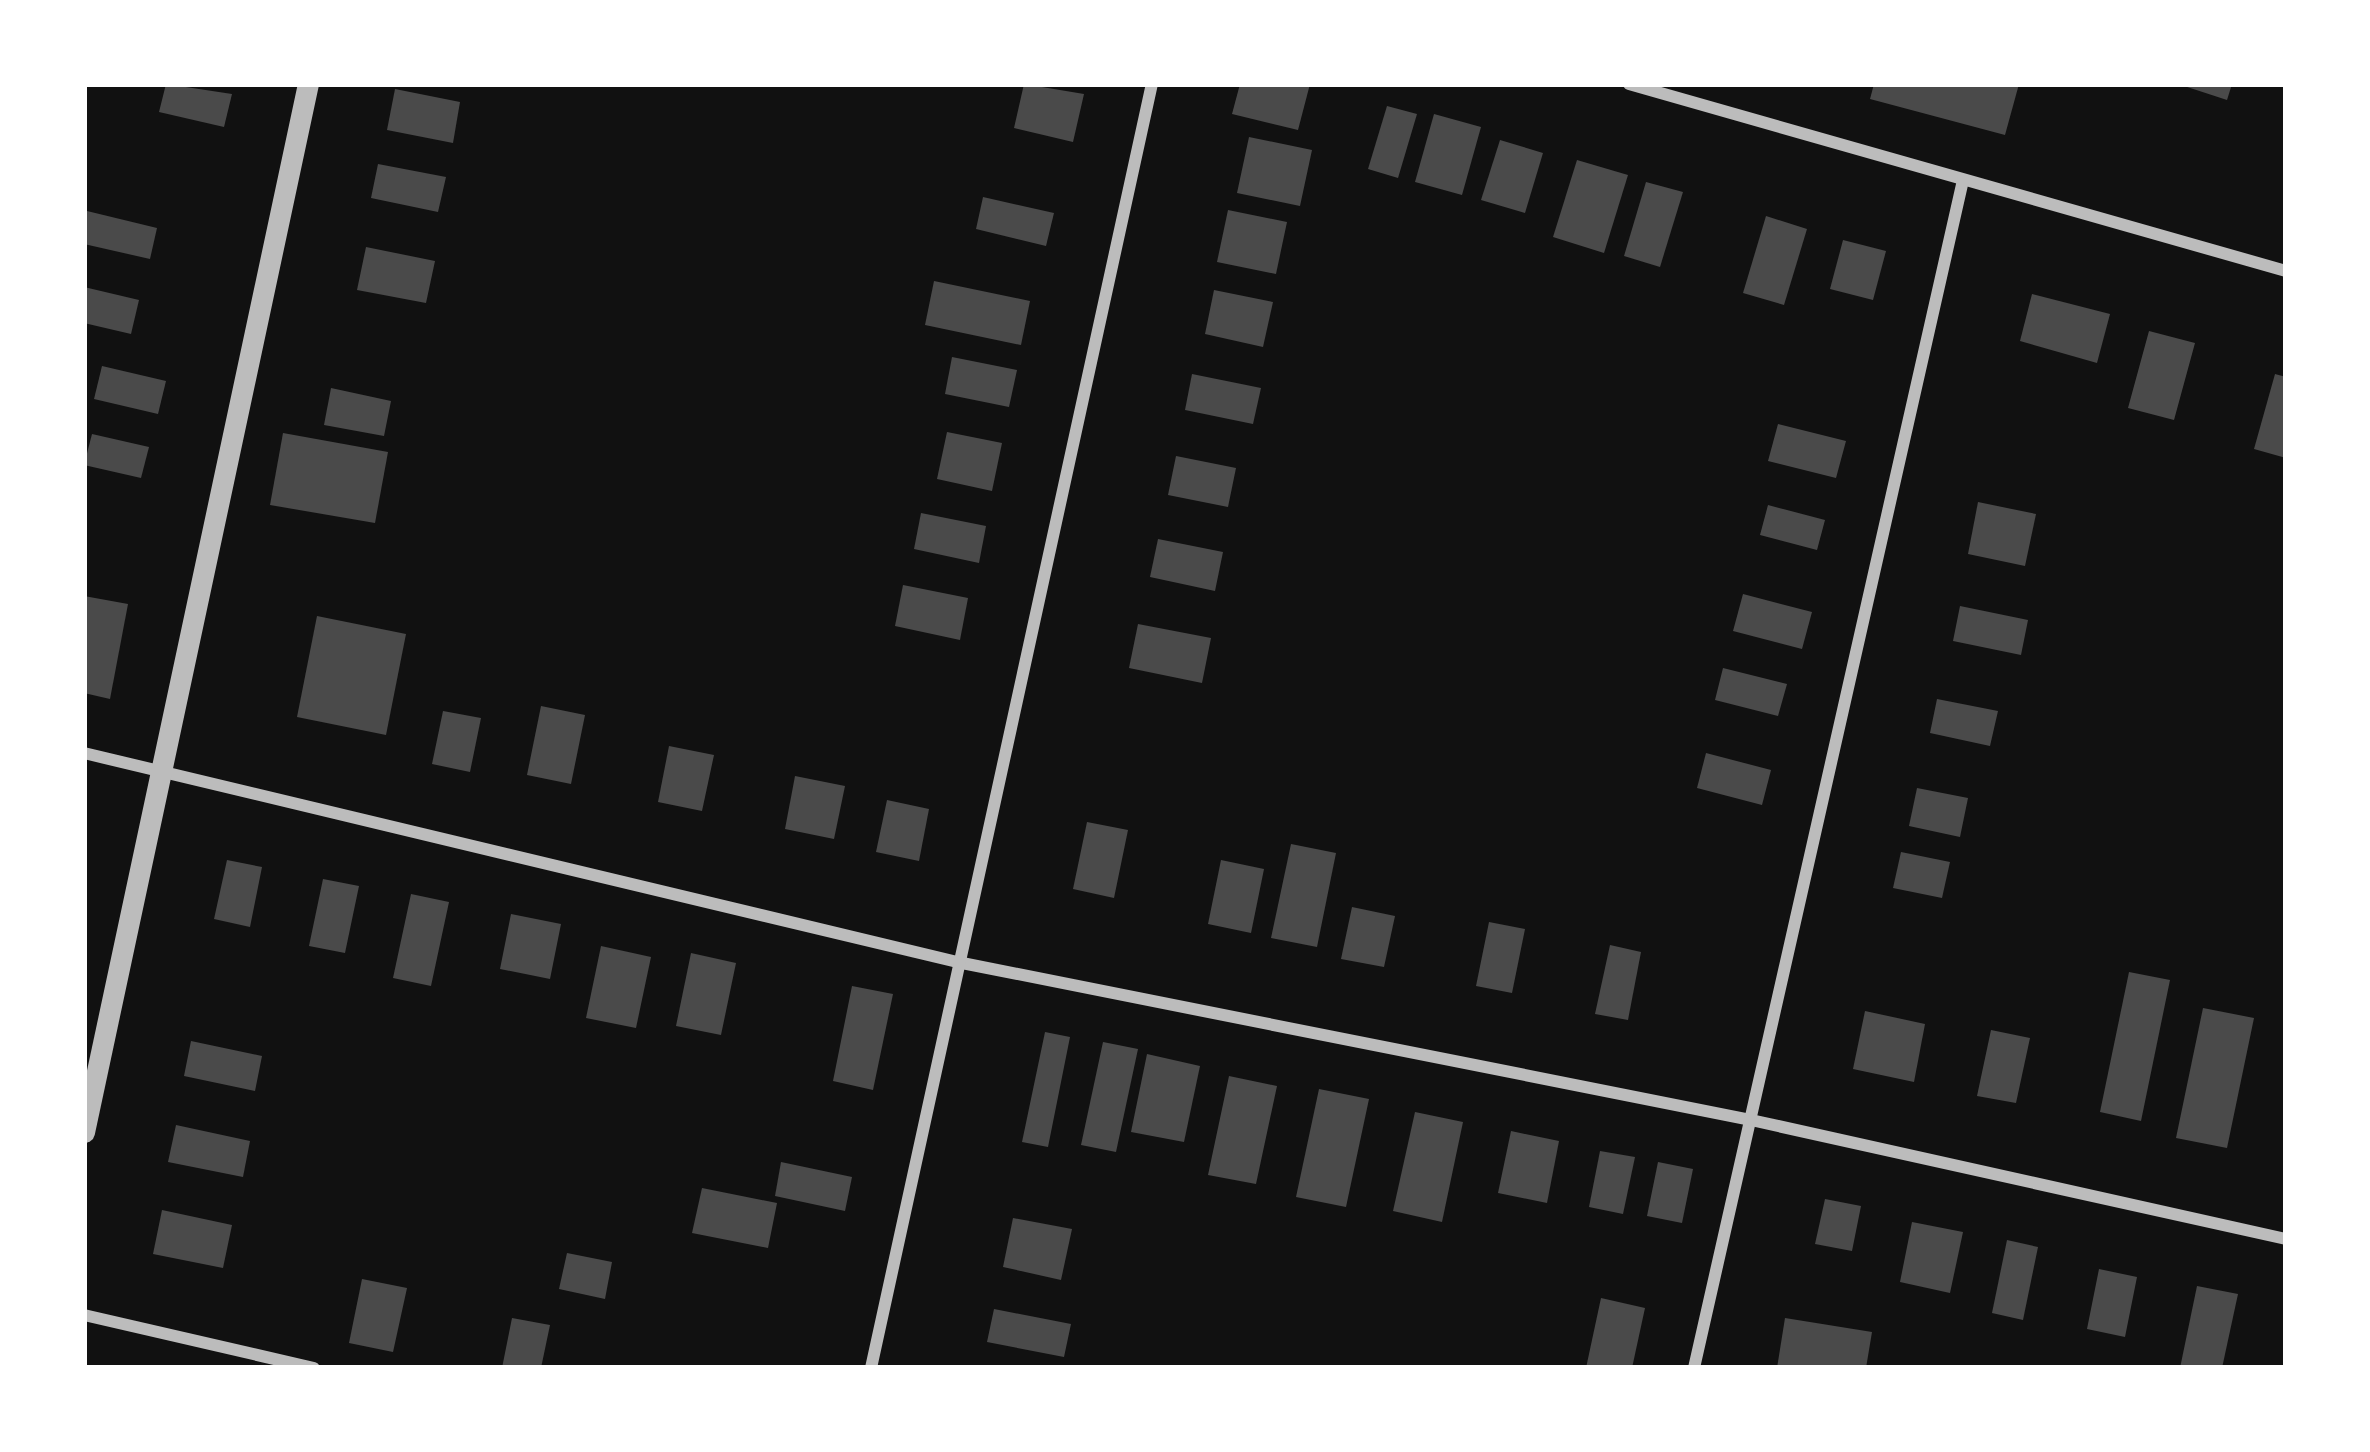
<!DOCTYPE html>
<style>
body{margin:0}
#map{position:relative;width:2370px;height:1452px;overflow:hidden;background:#111;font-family:Lato,sans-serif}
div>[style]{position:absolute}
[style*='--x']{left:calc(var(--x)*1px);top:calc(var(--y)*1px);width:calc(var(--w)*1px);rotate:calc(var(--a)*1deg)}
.building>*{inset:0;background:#4a4a4a}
.minor>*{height:12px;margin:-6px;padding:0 6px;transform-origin:6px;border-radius:6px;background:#bcbcbc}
.tertiary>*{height:21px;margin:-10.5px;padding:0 10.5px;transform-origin:10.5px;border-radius:10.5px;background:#bcbcbc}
span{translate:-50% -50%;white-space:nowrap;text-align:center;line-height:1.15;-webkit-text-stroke:9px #fff;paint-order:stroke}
.frame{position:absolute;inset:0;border:87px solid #fff;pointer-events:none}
</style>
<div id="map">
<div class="building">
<div style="clip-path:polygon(166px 84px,232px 94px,224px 127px,159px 112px)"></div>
<div style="clip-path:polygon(1024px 84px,1084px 94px,1073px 142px,1014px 128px)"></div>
<div style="clip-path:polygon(1240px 84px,1310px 84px,1298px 130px,1232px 114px)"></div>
<div style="clip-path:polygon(1874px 84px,2019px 84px,2005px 135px,1870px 99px)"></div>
<div style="clip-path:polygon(2178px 84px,2232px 84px,2227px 100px)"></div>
<div style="clip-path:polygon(395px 89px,460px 102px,453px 143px,387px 130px)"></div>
<div style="clip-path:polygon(1387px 106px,1417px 114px,1398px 178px,1368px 169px)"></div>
<div style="clip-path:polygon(1434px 114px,1481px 127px,1462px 195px,1415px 182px)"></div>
<div style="clip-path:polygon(1249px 137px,1312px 150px,1300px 206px,1237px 193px)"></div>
<div style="clip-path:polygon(1500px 140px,1543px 153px,1525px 213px,1481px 200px)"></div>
<div style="clip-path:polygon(1577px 160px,1628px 175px,1604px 253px,1553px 237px)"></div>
<div style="clip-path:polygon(378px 164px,446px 177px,438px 212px,371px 198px)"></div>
<div style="clip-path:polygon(1646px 182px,1683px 192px,1660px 267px,1624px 256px)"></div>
<div style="clip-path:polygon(983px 197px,1054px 213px,1046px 246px,976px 229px)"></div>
<div style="clip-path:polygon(1228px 210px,1287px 222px,1276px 274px,1217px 262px)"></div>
<div style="clip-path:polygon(87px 211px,157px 228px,150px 259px,84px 244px)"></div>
<div style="clip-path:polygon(1766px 216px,1807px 229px,1784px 305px,1743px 293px)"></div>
<div style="clip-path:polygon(1843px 240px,1886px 251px,1873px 300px,1830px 289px)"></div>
<div style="clip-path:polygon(366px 247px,435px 261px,426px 303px,357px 290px)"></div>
<div style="clip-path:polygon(934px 281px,1030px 301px,1021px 345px,925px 325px)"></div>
<div style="clip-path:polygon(84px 287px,139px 300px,131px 334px,84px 323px)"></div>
<div style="clip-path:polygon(1214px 290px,1273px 302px,1263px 347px,1205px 334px)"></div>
<div style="clip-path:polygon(2032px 294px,2110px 314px,2097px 363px,2020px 341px)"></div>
<div style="clip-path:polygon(2149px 331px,2195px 343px,2174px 420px,2128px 408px)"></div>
<div style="clip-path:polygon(952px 357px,1017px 370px,1009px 407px,945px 394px)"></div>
<div style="clip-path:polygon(102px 366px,166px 381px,158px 414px,94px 399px)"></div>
<div style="clip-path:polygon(1192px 374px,1261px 388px,1253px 424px,1185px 410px)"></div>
<div style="clip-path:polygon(2275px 374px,2286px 377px,2286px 458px,2254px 449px)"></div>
<div style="clip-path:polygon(331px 388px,391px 401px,384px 436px,324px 425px)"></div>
<div style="clip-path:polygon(1778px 424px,1846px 441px,1836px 478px,1768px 461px)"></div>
<div style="clip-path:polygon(947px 432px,1002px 443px,992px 491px,937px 479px)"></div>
<div style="clip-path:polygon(283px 433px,388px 452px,375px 523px,270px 505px)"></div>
<div style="clip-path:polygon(92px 434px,149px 447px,141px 478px,84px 465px)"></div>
<div style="clip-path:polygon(1176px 456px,1236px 468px,1228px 507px,1168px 495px)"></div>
<div style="clip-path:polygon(1978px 502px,2036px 514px,2025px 566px,1968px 554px)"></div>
<div style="clip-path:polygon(1768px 505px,1825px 520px,1817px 550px,1760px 535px)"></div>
<div style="clip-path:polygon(921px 513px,986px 526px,979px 563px,914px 549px)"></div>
<div style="clip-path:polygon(1158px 539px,1223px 552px,1215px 591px,1150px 577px)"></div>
<div style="clip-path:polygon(903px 585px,968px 598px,960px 640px,895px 626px)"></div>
<div style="clip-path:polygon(1743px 594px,1812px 612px,1802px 649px,1733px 631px)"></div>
<div style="clip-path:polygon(84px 596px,128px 604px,110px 699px,84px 693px)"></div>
<div style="clip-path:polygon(1960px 606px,2028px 620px,2021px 655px,1953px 641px)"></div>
<div style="clip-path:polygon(317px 616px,406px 634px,386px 735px,297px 717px)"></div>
<div style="clip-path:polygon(1138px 624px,1211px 638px,1202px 683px,1129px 668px)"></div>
<div style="clip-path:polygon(1723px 668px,1787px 684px,1778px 716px,1715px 700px)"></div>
<div style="clip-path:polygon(1937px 699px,1998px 711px,1990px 746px,1930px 733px)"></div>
<div style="clip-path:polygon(541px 706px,585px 715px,571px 784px,527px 775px)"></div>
<div style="clip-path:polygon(443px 711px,481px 718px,470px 772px,432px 764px)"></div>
<div style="clip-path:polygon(669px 746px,714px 755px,702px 811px,658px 802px)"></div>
<div style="clip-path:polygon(1706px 753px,1771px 770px,1762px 805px,1697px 788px)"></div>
<div style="clip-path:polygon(795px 776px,845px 786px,834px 839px,785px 829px)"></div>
<div style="clip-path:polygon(1917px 788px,1968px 798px,1960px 837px,1909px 826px)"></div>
<div style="clip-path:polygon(887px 800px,929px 809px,919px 861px,876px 852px)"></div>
<div style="clip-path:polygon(1087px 822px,1128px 830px,1114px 898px,1073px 889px)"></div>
<div style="clip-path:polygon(1291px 844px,1336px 853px,1317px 947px,1271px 938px)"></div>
<div style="clip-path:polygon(1901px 852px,1950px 862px,1942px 898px,1893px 888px)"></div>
<div style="clip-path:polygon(227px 860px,262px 867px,250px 927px,214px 919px)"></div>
<div style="clip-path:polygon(1221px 860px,1264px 869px,1251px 933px,1208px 924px)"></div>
<div style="clip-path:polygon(323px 879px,359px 886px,345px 953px,309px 946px)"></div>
<div style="clip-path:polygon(411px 894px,449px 902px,431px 986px,393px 978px)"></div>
<div style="clip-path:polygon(1352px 907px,1395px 916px,1384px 967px,1341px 959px)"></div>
<div style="clip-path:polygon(511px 914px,561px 924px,550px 979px,500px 969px)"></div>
<div style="clip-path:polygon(1489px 922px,1525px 929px,1512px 993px,1476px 986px)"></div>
<div style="clip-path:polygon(1610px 945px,1641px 952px,1628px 1020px,1595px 1014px)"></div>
<div style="clip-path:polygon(601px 946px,651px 957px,636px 1028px,586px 1018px)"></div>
<div style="clip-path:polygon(691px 953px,736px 963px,721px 1035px,676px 1026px)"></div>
<div style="clip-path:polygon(2129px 972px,2170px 980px,2141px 1121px,2100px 1112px)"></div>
<div style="clip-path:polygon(852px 986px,893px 994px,873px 1090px,833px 1081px)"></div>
<div style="clip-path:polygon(2203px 1008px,2254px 1018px,2227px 1148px,2176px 1138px)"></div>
<div style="clip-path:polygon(1865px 1011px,1925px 1024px,1914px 1082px,1853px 1069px)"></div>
<div style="clip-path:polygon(1991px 1030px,2030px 1038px,2016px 1103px,1977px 1096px)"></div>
<div style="clip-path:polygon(1045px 1032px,1070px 1037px,1048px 1147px,1022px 1142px)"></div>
<div style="clip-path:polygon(191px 1041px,262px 1056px,255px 1091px,184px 1076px)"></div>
<div style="clip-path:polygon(1103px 1042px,1138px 1049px,1116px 1152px,1081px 1145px)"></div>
<div style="clip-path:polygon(1147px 1054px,1200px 1066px,1184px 1142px,1131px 1132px)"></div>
<div style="clip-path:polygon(1229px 1076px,1277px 1086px,1256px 1184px,1208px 1175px)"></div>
<div style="clip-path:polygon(1319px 1089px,1369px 1099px,1346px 1207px,1296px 1197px)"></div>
<div style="clip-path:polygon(1415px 1112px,1463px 1122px,1442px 1222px,1393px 1211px)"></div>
<div style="clip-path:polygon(176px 1125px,250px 1141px,243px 1177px,168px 1162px)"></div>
<div style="clip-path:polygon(1511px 1131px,1559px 1141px,1547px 1203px,1498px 1193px)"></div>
<div style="clip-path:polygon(1600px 1151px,1635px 1157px,1623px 1214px,1589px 1207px)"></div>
<div style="clip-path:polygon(781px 1162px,852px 1177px,845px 1211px,775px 1196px)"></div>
<div style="clip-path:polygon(1658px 1162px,1693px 1169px,1682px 1223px,1647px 1216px)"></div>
<div style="clip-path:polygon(702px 1188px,777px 1203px,768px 1248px,692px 1233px)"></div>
<div style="clip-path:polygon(1825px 1199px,1861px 1206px,1852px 1251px,1815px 1244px)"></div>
<div style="clip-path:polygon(162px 1210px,232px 1225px,223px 1268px,153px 1254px)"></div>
<div style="clip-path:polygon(1013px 1218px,1072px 1229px,1061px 1280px,1003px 1267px)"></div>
<div style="clip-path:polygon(1912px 1222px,1963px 1232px,1950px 1293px,1900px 1282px)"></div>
<div style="clip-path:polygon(2007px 1240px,2038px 1247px,2023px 1320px,1992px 1313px)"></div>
<div style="clip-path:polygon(567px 1253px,612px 1262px,605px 1299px,559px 1289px)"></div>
<div style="clip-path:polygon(2099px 1269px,2137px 1277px,2125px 1337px,2087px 1329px)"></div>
<div style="clip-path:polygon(362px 1279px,407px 1288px,393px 1352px,349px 1343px)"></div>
<div style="clip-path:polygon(2197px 1286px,2238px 1294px,2222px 1368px,2180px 1368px)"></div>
<div style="clip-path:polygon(1601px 1298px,1645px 1308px,1632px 1368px,1586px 1368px)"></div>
<div style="clip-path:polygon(994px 1309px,1071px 1324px,1064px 1357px,987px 1342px)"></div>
<div style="clip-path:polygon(512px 1318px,550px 1325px,541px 1368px,502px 1368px)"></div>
<div style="clip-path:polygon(1785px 1318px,1872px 1332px,1866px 1368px,1777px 1368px)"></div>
</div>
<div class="minor">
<div style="--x:1629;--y:84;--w:683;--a:15.89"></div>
<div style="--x:84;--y:753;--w:898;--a:13.46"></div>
<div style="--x:957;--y:962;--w:810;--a:11.25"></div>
<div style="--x:1751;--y:1120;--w:548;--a:12.54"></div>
<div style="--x:84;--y:1315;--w:236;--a:13"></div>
<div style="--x:871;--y:1368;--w:1314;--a:-77.66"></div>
<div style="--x:1694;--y:1368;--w:1218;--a:-77.24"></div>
</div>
<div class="tertiary">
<div style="--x:84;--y:1132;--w:1072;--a:-77.94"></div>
</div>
<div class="frame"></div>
</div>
